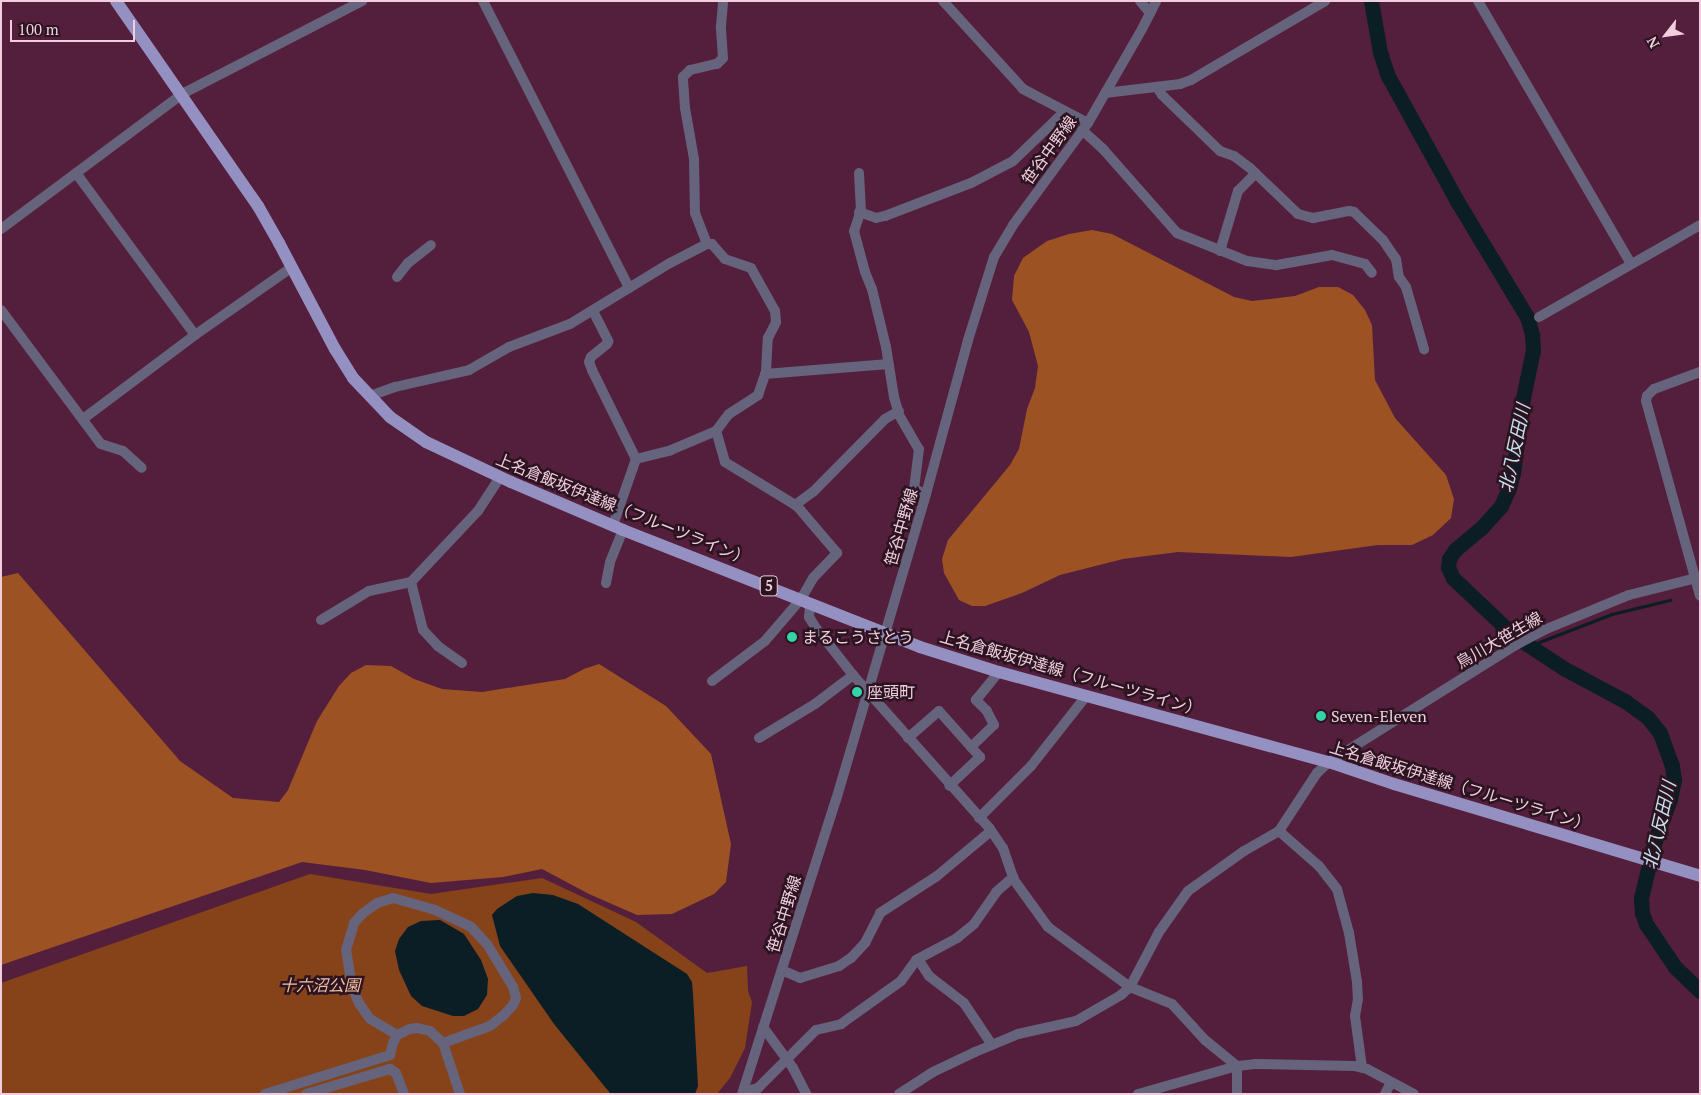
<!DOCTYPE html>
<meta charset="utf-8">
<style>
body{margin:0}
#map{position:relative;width:1701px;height:1095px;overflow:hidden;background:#541f3c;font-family:"PT Serif","Noto Sans JP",serif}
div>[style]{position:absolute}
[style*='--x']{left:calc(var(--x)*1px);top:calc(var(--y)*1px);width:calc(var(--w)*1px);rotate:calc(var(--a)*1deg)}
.green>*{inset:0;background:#864319}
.forest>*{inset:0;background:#9d5224}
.water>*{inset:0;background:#0b1d25}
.stream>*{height:2.5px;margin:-1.25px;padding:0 1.25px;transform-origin:1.25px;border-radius:1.25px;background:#0b1d25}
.river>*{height:15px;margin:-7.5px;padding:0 7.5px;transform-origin:7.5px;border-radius:7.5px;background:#0b1d25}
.minor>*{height:10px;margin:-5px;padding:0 5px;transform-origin:5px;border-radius:5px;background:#66637c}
.major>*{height:12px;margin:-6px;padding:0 6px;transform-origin:6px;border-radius:6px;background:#9590c2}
.dots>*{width:14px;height:14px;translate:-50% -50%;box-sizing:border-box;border:2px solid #2b1420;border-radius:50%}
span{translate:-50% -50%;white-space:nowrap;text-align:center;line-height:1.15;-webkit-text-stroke:5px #2b1420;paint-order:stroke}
.shield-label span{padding:1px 4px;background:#2b1420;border:1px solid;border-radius:4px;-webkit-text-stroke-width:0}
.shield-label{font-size:15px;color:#f1cede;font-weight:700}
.street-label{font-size:16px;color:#f1cede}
.poi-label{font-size:16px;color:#f1cede}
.left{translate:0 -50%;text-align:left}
.park-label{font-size:16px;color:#f2bfa4;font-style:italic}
.water-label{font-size:18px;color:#c5e1ef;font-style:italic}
.frame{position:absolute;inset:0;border:2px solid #f1cede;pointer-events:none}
.north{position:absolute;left:1641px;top:10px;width:50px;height:50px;-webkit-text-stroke:4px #2b1420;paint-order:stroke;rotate:240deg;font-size:14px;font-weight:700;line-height:20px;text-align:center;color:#f1cede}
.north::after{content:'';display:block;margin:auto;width:18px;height:22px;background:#f1cede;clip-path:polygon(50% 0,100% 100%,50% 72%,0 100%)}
.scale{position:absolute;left:10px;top:20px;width:125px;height:22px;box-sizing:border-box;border:2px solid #f1cede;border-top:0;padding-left:6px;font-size:15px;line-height:18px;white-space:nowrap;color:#f1cede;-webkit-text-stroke:4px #2b1420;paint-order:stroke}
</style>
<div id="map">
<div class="green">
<div style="clip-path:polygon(310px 874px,431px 894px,542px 878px,636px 922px,707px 973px,747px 966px,748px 991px,752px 1002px,745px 1048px,730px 1078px,717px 1094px,1px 1094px,1px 983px)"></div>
</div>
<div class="forest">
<div style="clip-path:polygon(1092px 230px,1112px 234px,1234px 297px,1252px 301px,1270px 299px,1295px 296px,1319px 287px,1338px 287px,1353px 295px,1365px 310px,1372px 325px,1375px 380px,1395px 418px,1446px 475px,1454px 499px,1451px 518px,1433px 535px,1412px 545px,1378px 545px,1291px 557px,1178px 552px,1123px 559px,1060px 575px,1022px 593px,985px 606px,972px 606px,959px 600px,944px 573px,942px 559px,948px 540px,1010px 465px,1019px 449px,1027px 409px,1035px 388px,1038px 366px,1029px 332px,1012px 300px,1014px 276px,1023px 258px,1047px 241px,1069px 234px)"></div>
<div style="clip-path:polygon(18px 573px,180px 761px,233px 798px,279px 802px,288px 790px,317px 721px,339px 686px,351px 673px,366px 665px,391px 666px,414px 679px,442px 689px,482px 692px,565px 679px,584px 669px,599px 664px,666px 706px,711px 754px,731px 844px,726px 882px,714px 894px,672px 914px,637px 915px,589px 894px,542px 869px,503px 877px,431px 883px,365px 870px,302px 862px,1px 965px,1px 577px)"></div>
</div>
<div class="water">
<div style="clip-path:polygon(533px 893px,553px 895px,578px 904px,687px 974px,692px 982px,693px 994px,698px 1086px,695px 1094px,611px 1094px,605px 1087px,554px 1024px,500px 946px,492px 915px,497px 909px,517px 896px)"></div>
<div style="clip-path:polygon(440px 920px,464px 934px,481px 960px,488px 979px,487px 995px,478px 1009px,464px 1016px,453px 1016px,422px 1006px,411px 996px,399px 970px,395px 951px,399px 939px,408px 927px,421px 921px)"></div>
</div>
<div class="stream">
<div style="--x:1529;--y:646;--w:89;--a:-21.1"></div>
<div style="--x:1612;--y:614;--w:60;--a:-13.6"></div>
</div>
<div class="river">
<div style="--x:1371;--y:1;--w:52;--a:80"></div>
<div style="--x:1380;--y:52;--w:25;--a:72"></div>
<div style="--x:1388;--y:76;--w:143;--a:61.1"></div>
<div style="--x:1457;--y:201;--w:135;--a:58.9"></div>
<div style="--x:1527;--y:317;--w:19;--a:74"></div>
<div style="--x:1532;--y:335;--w:15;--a:86"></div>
<div style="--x:1533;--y:350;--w:49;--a:101.8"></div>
<div style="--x:1523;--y:398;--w:76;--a:97.6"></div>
<div style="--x:1513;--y:473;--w:16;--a:105"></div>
<div style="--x:1509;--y:488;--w:20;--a:114"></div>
<div style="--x:1501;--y:506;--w:30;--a:132"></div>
<div style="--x:1481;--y:528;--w:34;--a:140"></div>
<div style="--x:1455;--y:550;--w:11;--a:124"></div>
<div style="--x:1449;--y:559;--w:8;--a:97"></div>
<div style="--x:1448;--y:567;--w:12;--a:66"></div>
<div style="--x:1453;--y:578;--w:83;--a:43.5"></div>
<div style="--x:1513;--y:635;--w:62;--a:33.2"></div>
<div style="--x:1565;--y:669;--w:68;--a:28.1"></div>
<div style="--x:1625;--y:701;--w:29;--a:36"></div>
<div style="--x:1648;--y:718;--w:19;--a:51"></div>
<div style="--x:1660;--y:733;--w:35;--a:70"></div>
<div style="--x:1672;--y:766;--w:14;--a:82"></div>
<div style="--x:1674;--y:780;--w:19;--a:102"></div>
<div style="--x:1670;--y:799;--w:44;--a:110.1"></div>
<div style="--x:1655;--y:840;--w:60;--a:103.6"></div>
<div style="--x:1641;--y:898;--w:15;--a:86"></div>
<div style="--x:1642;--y:913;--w:12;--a:70"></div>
<div style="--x:1646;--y:924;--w:52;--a:56"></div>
<div style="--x:1675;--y:967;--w:35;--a:44"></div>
</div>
<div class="minor">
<div style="--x:483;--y:1;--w:322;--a:63"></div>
<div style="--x:943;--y:1;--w:119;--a:47.7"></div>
<div style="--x:1023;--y:89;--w:73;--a:27.6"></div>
<div style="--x:1140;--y:1;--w:16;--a:50"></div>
<div style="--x:1478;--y:1;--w:304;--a:59.8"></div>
<div style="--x:1157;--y:87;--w:9;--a:58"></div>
<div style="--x:1162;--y:95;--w:81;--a:44"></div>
<div style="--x:1220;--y:151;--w:15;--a:20"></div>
<div style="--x:1234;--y:156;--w:20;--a:37"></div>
<div style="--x:1250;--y:168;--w:66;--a:43.8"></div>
<div style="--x:1298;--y:214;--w:16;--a:15"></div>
<div style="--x:1313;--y:218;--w:37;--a:-11"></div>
<div style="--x:1349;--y:211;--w:5;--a:11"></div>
<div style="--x:1354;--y:212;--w:40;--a:44"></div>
<div style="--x:1383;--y:240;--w:23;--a:56"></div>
<div style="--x:1396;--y:259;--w:18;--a:81"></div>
<div style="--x:1399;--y:277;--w:12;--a:55"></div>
<div style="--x:1406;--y:287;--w:65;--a:73.8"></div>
<div style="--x:1105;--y:93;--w:76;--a:-6.8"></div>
<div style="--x:1180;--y:84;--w:12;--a:-20"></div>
<div style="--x:1191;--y:80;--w:156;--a:-30.5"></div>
<div style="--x:1082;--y:130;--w:28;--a:42"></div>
<div style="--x:1103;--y:149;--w:112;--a:48.6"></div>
<div style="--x:1177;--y:233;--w:75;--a:21.8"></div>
<div style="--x:1247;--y:261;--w:30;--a:8"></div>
<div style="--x:1277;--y:265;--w:56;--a:-10.3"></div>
<div style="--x:1332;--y:255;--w:34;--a:15"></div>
<div style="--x:1365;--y:264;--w:11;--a:52"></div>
<div style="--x:76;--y:173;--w:201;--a:53.7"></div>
<div style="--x:859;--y:173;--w:37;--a:87"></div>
<div style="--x:861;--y:210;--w:22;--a:108"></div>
<div style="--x:854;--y:231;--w:42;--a:75"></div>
<div style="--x:865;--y:272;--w:18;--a:68"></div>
<div style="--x:872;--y:289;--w:60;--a:76.4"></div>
<div style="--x:886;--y:347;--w:51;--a:80.9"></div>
<div style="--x:894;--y:397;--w:19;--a:74"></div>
<div style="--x:899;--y:415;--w:39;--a:60"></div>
<div style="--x:919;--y:449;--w:40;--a:97.1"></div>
<div style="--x:914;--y:489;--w:13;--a:23"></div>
<div style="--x:859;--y:212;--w:18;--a:19"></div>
<div style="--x:876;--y:218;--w:9;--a:-13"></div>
<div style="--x:885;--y:216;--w:92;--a:-21"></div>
<div style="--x:971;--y:183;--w:47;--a:-27.6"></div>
<div style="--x:1013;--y:161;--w:72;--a:-43.9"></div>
<div style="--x:1;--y:229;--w:226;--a:-36.7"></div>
<div style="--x:182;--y:94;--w:203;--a:-27.3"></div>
<div style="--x:1220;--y:251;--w:63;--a:-73.3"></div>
<div style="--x:1238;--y:191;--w:25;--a:-45"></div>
<div style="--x:397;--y:277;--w:18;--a:-52"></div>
<div style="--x:408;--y:263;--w:29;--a:-38"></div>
<div style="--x:1;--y:310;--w:167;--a:53.3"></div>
<div style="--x:101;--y:444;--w:23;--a:18"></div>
<div style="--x:123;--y:451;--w:25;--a:42"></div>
<div style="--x:593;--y:311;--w:34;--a:63"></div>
<div style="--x:608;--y:341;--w:3;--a:108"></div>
<div style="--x:607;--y:344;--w:21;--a:141"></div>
<div style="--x:591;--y:357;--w:5;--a:112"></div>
<div style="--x:589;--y:362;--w:9;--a:69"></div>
<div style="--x:592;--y:370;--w:99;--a:63.7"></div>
<div style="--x:636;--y:459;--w:36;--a:-14"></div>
<div style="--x:671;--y:450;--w:49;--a:-22.9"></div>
<div style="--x:716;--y:431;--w:21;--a:-53"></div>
<div style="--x:729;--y:414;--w:35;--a:-33"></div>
<div style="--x:758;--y:395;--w:24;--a:-71"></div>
<div style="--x:766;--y:372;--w:34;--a:-87"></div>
<div style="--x:768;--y:338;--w:18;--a:-63"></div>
<div style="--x:776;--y:322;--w:11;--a:-95"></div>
<div style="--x:775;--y:311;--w:49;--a:-119.2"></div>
<div style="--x:751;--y:268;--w:28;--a:-161"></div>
<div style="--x:725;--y:259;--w:20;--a:-131"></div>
<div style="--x:712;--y:244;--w:5;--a:180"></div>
<div style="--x:1539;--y:317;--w:185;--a:-29.7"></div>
<div style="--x:1700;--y:372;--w:49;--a:159.7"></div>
<div style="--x:1654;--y:389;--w:10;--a:135"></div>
<div style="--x:1647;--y:396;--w:5;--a:101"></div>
<div style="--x:1646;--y:401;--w:202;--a:74.5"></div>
<div style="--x:765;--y:374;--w:124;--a:-4.6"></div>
<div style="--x:370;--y:396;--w:27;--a:-20"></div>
<div style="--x:395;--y:387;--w:76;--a:-12.9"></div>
<div style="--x:469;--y:370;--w:46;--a:-29.9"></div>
<div style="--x:509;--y:347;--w:65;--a:-20.7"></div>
<div style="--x:570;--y:324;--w:117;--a:-31.4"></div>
<div style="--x:670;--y:263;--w:42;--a:-27.2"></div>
<div style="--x:707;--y:244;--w:33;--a:-111"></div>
<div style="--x:695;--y:213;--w:54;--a:-91.1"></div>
<div style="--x:694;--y:159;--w:52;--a:-100"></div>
<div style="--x:685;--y:108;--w:31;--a:-94"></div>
<div style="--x:683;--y:77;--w:10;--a:-45"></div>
<div style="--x:690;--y:70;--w:28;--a:-13"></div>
<div style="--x:717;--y:64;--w:8;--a:-45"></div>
<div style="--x:723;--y:58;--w:32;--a:-94"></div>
<div style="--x:721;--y:26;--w:25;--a:-85"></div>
<div style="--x:83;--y:419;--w:140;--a:-36.9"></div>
<div style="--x:195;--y:335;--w:118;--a:-35"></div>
<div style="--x:795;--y:505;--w:22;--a:-36"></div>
<div style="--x:813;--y:492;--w:103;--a:-45.4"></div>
<div style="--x:885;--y:419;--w:16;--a:-30"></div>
<div style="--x:613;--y:525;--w:70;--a:-70.8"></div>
<div style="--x:606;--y:583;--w:21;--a:-79"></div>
<div style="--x:610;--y:562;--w:35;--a:-68"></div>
<div style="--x:810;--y:604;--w:13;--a:94"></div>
<div style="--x:809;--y:617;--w:13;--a:58"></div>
<div style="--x:816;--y:628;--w:60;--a:51.8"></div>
<div style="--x:853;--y:675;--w:206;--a:48.3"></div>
<div style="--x:990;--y:829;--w:23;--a:56"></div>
<div style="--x:1003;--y:848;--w:34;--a:71"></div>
<div style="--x:1014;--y:880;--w:58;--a:54.1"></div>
<div style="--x:1048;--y:927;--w:102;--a:36.2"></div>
<div style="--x:1130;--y:987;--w:45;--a:22"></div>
<div style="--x:1172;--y:1004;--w:49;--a:47.5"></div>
<div style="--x:1205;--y:1040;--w:41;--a:39.1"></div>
<div style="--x:1237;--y:1066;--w:18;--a:-6"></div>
<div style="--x:1255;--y:1064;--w:99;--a:1.2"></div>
<div style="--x:1354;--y:1066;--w:13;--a:13"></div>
<div style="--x:1367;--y:1069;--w:53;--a:28"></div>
<div style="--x:321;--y:620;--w:56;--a:-31.1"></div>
<div style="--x:369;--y:591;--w:43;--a:-12.1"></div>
<div style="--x:462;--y:663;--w:29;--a:-145"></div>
<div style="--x:438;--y:646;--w:22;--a:-133"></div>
<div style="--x:423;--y:630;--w:49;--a:-104"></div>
<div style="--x:411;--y:582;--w:98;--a:-46.7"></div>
<div style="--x:478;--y:511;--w:40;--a:-57.1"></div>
<div style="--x:712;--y:681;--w:66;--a:-37"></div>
<div style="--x:765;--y:641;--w:55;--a:-49.4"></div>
<div style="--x:801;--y:599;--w:24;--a:-60"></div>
<div style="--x:813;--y:578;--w:35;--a:-46"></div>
<div style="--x:837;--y:553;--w:62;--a:-130.4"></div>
<div style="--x:797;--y:506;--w:84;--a:-148.6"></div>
<div style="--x:725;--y:462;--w:32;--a:-106"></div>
<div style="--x:759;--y:738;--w:66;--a:-31.3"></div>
<div style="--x:815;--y:704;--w:48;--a:-37.3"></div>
<div style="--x:908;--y:738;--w:41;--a:-41.1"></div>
<div style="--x:939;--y:711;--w:62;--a:48.3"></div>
<div style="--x:980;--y:757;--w:42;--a:136.9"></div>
<div style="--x:971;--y:747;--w:32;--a:-44"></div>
<div style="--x:994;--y:725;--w:16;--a:-117"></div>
<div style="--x:987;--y:711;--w:16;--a:-135"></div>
<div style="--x:976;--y:700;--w:36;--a:-51"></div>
<div style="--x:979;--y:818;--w:74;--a:-45"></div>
<div style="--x:1031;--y:766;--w:89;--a:-51.8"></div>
<div style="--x:1279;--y:831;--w:53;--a:41.2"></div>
<div style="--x:1319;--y:866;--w:29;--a:52"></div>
<div style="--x:1337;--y:889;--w:46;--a:74.7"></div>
<div style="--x:1349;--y:933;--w:50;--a:80.7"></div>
<div style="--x:1357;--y:982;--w:17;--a:87"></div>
<div style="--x:1358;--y:999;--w:17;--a:100"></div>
<div style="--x:1355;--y:1016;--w:52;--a:82.3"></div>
<div style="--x:918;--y:959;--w:20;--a:57"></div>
<div style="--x:929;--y:976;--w:44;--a:37.6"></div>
<div style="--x:964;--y:1003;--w:50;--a:56.3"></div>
<div style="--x:782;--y:970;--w:20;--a:24"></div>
<div style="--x:800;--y:978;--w:41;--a:-17.1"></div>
<div style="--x:839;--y:966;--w:14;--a:-34"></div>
<div style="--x:851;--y:958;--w:21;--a:-47"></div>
<div style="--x:865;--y:943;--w:34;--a:-63"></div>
<div style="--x:880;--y:913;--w:68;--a:-33"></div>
<div style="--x:937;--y:876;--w:70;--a:-39.8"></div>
<div style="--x:763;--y:1027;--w:51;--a:53.8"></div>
<div style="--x:793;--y:1068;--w:29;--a:63"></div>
<div style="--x:397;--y:1035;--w:31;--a:-149"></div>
<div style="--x:370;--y:1019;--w:19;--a:-125"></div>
<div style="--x:359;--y:1003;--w:17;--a:-114"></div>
<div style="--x:352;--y:987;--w:37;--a:-99"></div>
<div style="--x:346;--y:950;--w:28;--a:-73"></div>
<div style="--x:354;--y:923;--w:12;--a:-48"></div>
<div style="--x:362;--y:914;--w:19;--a:-36"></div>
<div style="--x:377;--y:903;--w:17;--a:-17"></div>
<div style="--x:393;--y:898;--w:44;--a:15.9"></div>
<div style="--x:435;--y:910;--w:40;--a:25"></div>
<div style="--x:471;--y:927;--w:23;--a:47"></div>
<div style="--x:487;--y:944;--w:50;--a:58.8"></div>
<div style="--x:513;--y:987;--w:11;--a:75"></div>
<div style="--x:516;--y:998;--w:8;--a:113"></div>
<div style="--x:513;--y:1005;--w:13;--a:132"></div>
<div style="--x:504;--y:1015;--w:18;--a:142"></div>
<div style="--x:490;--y:1026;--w:50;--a:160.1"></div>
<div style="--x:743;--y:1092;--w:16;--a:-15"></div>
<div style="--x:758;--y:1088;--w:82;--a:-45"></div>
<div style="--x:816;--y:1030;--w:26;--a:-13"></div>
<div style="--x:841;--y:1024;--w:74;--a:-35.6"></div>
<div style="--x:901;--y:981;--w:26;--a:-54"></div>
<div style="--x:916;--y:960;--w:47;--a:-28.2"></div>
<div style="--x:957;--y:938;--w:22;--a:-39"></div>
<div style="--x:974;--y:924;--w:39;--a:-55"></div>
<div style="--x:996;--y:892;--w:23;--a:-41"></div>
<div style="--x:265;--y:1094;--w:131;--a:-17.3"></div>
<div style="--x:390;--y:1055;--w:12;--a:-76"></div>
<div style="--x:393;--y:1043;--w:9;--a:-63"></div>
<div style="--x:397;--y:1035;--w:14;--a:-25"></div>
<div style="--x:410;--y:1029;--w:7;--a:-8"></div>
<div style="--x:417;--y:1028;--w:13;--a:13"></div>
<div style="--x:430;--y:1031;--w:18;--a:43"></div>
<div style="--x:443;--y:1043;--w:54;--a:71.6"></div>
<div style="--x:306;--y:1094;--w:88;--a:-16.6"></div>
<div style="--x:390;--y:1069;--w:7;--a:34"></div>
<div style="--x:396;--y:1073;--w:22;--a:69"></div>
<div style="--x:742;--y:1094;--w:309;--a:-72.3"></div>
<div style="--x:836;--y:800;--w:319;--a:-73.6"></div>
<div style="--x:926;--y:494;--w:160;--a:-74.7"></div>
<div style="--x:968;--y:340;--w:87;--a:-72.6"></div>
<div style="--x:994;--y:257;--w:37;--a:-59"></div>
<div style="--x:1013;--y:225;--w:127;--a:-53.7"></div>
<div style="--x:1088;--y:123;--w:108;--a:-60.1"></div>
<div style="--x:1142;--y:29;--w:31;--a:-63"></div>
<div style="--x:899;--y:1094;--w:40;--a:-32.9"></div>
<div style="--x:933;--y:1072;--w:47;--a:-25.5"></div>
<div style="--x:975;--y:1052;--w:47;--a:-22.7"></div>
<div style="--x:1018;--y:1034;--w:59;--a:-12.6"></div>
<div style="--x:1076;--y:1021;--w:52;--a:-30"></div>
<div style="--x:1121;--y:995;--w:12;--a:-42"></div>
<div style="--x:1130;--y:987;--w:62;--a:-62.2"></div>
<div style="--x:1159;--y:932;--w:50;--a:-54.7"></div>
<div style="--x:1188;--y:891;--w:69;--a:-35.5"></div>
<div style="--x:1244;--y:851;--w:40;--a:-29.7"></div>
<div style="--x:1279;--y:831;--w:69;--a:-56.8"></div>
<div style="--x:1317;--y:773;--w:16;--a:-43"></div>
<div style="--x:1329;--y:762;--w:218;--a:-32.1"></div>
<div style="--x:1514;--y:646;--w:34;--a:-28"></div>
<div style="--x:1544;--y:630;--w:92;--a:-22.4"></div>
<div style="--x:1629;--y:595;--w:73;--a:-14.2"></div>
<div style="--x:1138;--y:1094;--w:103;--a:-15.8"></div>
<div style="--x:1237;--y:1066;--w:28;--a:90"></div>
<div style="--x:1385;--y:1094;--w:13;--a:-63"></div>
</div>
<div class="major">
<div style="--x:116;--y:1;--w:249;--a:55.3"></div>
<div style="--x:258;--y:206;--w:43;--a:60.4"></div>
<div style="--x:279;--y:243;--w:120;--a:62.2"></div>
<div style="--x:335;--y:349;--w:34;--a:58"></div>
<div style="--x:353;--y:378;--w:54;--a:46.5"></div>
<div style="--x:390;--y:417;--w:44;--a:34.8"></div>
<div style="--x:426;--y:442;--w:94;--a:25.2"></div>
<div style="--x:511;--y:482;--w:122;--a:23.2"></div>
<div style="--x:623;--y:530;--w:319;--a:21.5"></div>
<div style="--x:920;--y:647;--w:83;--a:17.6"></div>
<div style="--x:999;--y:672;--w:342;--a:15.3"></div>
<div style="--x:1329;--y:762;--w:69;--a:18.7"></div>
<div style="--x:1394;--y:784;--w:320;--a:16.7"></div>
</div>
<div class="dots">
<div style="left:792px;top:637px;background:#34d4a8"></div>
<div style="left:857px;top:692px;background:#34d4a8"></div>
<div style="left:1321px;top:716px;background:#34d4a8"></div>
</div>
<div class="shield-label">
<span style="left:769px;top:586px">5</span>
</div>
<div class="street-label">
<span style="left:1049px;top:150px;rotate:-54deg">笹谷中野線</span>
<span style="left:623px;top:509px;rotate:22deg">上名倉飯坂伊達線（フルーツライン）</span>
<span style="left:901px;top:527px;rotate:-74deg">笹谷中野線</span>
<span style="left:1499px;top:640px;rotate:-30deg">鳥川大笹生線</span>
<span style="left:1071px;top:673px;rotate:16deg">上名倉飯坂伊達線（フルーツライン）</span>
<span style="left:1460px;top:786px;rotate:17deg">上名倉飯坂伊達線（フルーツライン）</span>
<span style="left:784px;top:914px;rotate:-73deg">笹谷中野線</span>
</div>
<div class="poi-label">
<span class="left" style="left:802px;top:637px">まるこうさとう</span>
<span class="left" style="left:867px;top:692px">座頭町</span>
<span class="left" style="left:1331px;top:716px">Seven-Eleven</span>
</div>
<div class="park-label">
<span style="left:320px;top:985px">十六沼公園</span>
</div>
<div class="water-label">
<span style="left:1514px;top:448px;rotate:-78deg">北八反田川</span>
<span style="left:1659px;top:825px;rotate:-77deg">北八反田川</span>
</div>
<div class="frame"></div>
<div class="north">N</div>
<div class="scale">100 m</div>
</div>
